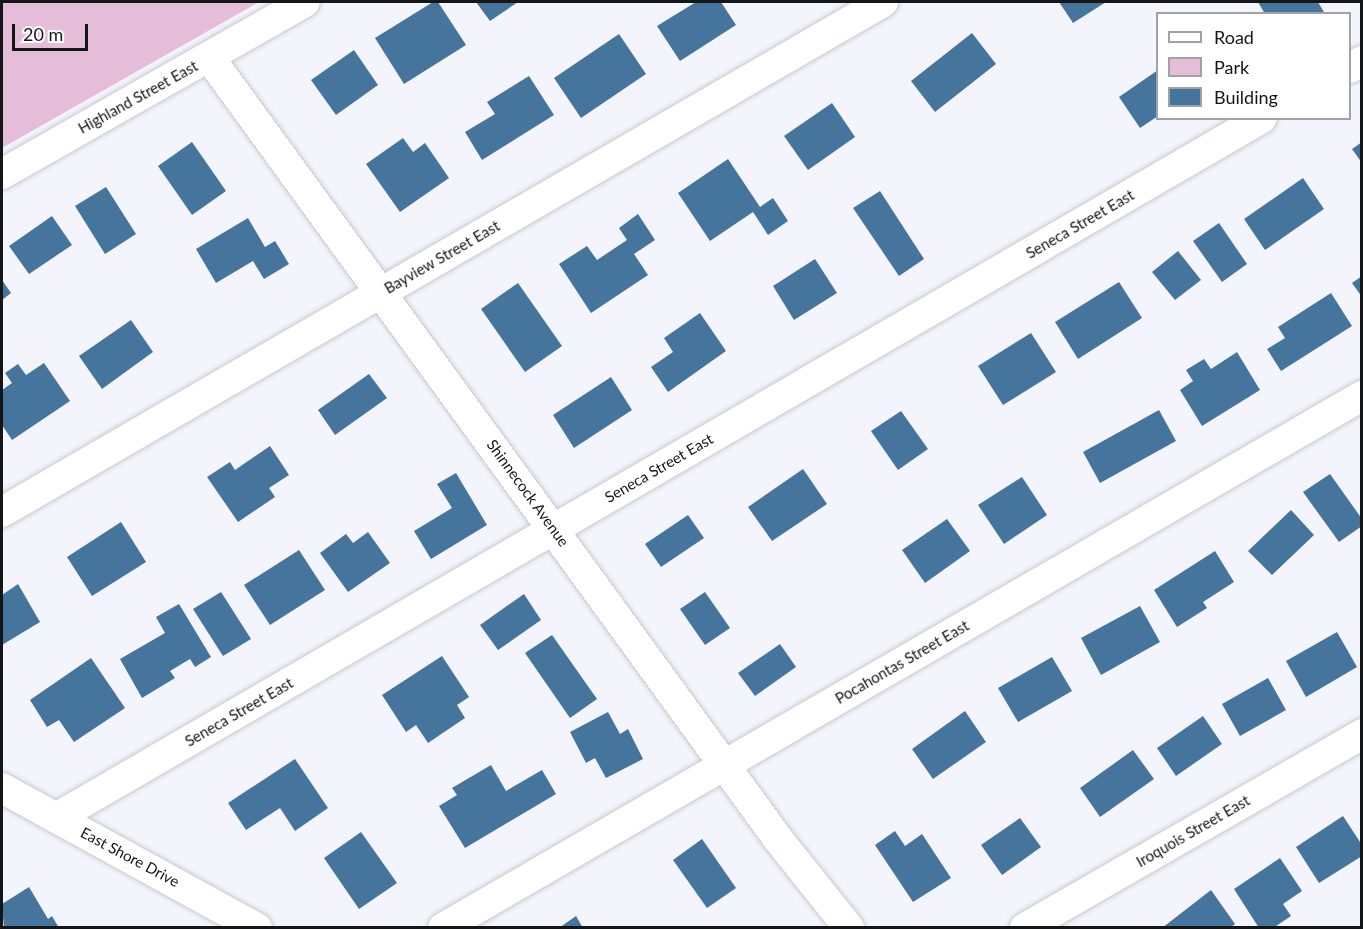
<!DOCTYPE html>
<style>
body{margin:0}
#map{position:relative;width:1363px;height:929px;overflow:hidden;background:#f3f4fc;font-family:Lato,sans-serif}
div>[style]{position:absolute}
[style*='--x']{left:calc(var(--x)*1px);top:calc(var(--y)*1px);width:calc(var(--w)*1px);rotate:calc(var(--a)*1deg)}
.green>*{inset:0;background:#e6bdd8}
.building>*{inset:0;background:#45759c}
.roads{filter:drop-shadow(0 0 2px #c7c9d0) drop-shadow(0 0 2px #c7c9d0)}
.street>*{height:30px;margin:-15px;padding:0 15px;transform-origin:15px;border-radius:15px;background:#fff}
span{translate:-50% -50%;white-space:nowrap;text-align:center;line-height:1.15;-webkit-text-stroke:5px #fff;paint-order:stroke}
.street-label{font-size:15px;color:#151618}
.frame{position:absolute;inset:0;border:3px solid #151618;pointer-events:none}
.legend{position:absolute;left:1156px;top:12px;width:195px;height:108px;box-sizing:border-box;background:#fff;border:2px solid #a1a2a3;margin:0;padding:8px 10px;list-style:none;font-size:18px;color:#151618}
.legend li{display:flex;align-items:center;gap:12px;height:30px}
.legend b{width:30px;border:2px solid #a1a2a3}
.scale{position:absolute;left:12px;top:24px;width:76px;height:27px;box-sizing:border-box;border:3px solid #151618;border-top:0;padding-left:8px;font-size:18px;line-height:21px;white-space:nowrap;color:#151618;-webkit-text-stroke:4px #fff;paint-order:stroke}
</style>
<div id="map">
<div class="green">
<div style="clip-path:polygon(2px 2px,259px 2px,2px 148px)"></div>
</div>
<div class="building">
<div style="clip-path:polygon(433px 2px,438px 2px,466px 45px,404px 84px,375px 38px)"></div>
<div style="clip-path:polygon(476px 2px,518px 2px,490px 21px)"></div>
<div style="clip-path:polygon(696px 2px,721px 2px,736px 25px,680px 61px,657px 26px)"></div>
<div style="clip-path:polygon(1059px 2px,1106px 2px,1073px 23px)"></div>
<div style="clip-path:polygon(1258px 2px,1318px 2px,1325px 14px,1265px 14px)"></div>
<div style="clip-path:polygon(972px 33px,996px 64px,935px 112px,911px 81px)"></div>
<div style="clip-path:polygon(619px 34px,646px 74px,581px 118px,554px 78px)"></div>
<div style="clip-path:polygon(354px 50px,378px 85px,336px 115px,311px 80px)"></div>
<div style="clip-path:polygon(1158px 70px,1158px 116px,1140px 128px,1119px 97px)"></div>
<div style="clip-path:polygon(529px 76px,554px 115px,482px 160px,465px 132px,495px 114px,487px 102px)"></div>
<div style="clip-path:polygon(832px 103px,855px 137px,808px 170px,784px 136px)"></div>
<div style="clip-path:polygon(403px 138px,413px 152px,425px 143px,449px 178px,400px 212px,366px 164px)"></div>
<div style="clip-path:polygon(192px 142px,226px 191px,192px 215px,158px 166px)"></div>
<div style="clip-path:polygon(1362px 142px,1362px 163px,1352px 149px)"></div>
<div style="clip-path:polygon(728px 159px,760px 207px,773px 198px,788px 221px,768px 235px,753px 212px,710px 241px,678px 193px)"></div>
<div style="clip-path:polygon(1303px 178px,1324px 209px,1265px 250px,1244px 219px)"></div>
<div style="clip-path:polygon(106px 187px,136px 234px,105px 254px,75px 206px)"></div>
<div style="clip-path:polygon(880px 191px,924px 259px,899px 276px,853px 208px)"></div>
<div style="clip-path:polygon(638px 214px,655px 240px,634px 254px,648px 275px,591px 313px,559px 264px,587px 246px,597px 260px,627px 240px,619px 228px)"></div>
<div style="clip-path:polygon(52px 216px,72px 245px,29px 274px,9px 246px)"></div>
<div style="clip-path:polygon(248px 218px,265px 247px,275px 241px,289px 264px,264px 279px,253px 261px,216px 283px,196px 249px)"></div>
<div style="clip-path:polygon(1219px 223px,1247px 264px,1222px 282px,1193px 241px)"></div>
<div style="clip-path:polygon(1178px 251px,1201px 280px,1175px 300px,1152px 272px)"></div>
<div style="clip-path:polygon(815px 259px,837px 293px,794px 320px,773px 286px)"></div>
<div style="clip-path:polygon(1362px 276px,1362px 297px,1352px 283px)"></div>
<div style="clip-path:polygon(2px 280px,11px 293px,2px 300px)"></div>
<div style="clip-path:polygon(1119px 282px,1142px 318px,1078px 359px,1055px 322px)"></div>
<div style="clip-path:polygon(518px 283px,562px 346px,525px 372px,481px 309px)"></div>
<div style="clip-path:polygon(1331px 293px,1352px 326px,1281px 371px,1267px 349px,1285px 338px,1278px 327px)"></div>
<div style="clip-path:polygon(700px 313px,726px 351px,668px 392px,651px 367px,673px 352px,664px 338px)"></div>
<div style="clip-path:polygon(131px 320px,153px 352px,102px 389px,79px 356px)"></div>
<div style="clip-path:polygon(1031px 333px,1056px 372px,1003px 405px,978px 366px)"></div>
<div style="clip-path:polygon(1237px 352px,1260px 390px,1202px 426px,1180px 390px,1193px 381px,1186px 370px,1204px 359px,1211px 369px)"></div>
<div style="clip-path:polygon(44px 363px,70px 401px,12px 440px,2px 425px,2px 390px,12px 383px,5px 373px,18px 364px,26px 375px)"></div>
<div style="clip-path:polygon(369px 374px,387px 398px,335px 435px,318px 410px)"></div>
<div style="clip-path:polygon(611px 377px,632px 410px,574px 448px,553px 415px)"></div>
<div style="clip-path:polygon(1159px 410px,1176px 441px,1100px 483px,1083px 452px)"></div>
<div style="clip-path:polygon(901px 411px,928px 449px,898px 470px,871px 431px)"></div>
<div style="clip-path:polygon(270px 446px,289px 475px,269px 488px,275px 497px,238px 522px,207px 477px,230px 462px,235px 470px)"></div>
<div style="clip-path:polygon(803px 469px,827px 504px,772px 541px,748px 507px)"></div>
<div style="clip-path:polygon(456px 473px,487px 525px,431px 559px,414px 531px,452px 508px,437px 484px)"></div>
<div style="clip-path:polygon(1330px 474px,1362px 519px,1362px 526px,1339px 542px,1303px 492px)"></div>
<div style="clip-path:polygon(1022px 477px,1047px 515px,1004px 544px,978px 505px)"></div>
<div style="clip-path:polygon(1291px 510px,1314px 535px,1272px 575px,1248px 551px)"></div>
<div style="clip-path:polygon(688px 515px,704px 538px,661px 567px,645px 544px)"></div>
<div style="clip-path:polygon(947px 519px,970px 551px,925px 583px,902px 550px)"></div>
<div style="clip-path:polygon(121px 522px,146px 562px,92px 596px,67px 557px)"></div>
<div style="clip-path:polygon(368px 532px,390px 563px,348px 592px,320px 553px,346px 534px,353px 543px)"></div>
<div style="clip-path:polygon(299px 550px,325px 590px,270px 625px,244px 585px)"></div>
<div style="clip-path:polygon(1215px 551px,1234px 582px,1203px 602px,1207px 608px,1177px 627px,1154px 590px)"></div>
<div style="clip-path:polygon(18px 584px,40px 622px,2px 645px,2px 595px)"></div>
<div style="clip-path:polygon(221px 592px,251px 639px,223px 656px,193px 609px)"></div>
<div style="clip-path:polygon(705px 592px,730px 628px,705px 645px,680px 609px)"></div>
<div style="clip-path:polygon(524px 594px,541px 620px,498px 650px,480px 625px)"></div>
<div style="clip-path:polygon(179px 604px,211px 657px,195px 667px,190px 659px,170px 671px,175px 678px,142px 698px,120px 659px,165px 633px,156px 617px)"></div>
<div style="clip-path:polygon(1140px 606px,1160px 642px,1101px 675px,1081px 638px)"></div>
<div style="clip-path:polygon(1337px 632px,1357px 667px,1306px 697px,1286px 661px)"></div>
<div style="clip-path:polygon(552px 635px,597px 699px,570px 718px,525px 653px)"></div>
<div style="clip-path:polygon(780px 644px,796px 667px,755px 696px,738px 673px)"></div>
<div style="clip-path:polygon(442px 656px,469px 697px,457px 705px,465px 718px,428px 743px,416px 725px,406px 732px,382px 695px)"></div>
<div style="clip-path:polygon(1052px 657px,1072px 691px,1018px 722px,998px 688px)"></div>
<div style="clip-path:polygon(91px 658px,125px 708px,74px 742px,59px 720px,47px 727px,30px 700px)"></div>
<div style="clip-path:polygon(1268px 678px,1286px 710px,1240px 736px,1222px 704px)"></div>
<div style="clip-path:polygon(965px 711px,986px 742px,933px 779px,912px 749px)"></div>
<div style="clip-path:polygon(608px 712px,620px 734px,628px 729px,643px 759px,606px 778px,595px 758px,586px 763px,570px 732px)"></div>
<div style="clip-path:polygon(1203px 716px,1222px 744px,1176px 776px,1157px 748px)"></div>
<div style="clip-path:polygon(1133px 750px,1154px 779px,1100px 817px,1080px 788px)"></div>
<div style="clip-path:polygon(295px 759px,328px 808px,295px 831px,280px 808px,246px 830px,228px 803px)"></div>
<div style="clip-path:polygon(491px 765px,506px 791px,542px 770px,556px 794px,465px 848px,439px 806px,457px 795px,452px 788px)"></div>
<div style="clip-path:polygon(1343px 816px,1362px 845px,1362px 856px,1319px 883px,1296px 847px)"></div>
<div style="clip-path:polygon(1020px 818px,1041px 847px,1002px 875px,981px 845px)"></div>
<div style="clip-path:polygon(895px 831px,905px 846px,922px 834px,951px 878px,913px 902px,875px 845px)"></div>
<div style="clip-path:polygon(361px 832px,397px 883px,359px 909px,324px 858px)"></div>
<div style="clip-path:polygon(702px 839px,736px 888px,707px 908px,673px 860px)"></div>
<div style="clip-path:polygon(1280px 858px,1302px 891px,1283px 904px,1291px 916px,1273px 928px,1259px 928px,1234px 889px)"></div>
<div style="clip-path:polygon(29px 887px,48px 919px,52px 916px,59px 928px,4px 928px,2px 904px)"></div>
<div style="clip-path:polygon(1211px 890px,1235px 924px,1230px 928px,1162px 928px)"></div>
<div style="clip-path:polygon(576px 916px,583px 928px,559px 928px)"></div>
</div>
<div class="roads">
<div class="street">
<div style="--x:209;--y:57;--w:967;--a:53.96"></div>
<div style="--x:778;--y:839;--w:114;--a:51.4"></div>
<div style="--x:1350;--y:68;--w:14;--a:-30"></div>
<div style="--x:2;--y:174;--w:348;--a:-29.6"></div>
<div style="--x:2;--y:512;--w:1018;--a:-30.07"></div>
<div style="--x:2;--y:788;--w:291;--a:28.8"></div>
<div style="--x:56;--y:818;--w:1394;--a:-30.13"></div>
<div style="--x:443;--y:928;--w:1062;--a:-30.07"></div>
<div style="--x:1025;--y:928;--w:389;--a:-29.9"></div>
</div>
</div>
<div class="street-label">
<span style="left:138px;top:97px;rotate:-29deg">Highland Street East</span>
<span style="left:1080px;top:224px;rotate:-30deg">Seneca Street East</span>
<span style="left:442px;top:257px;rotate:-30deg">Bayview Street East</span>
<span style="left:659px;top:468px;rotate:-30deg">Seneca Street East</span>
<span style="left:528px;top:493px;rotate:54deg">Shinnecock Avenue</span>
<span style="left:902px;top:662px;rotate:-30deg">Pocahontas Street East</span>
<span style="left:239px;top:712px;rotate:-30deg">Seneca Street East</span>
<span style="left:1193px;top:831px;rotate:-30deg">Iroquois Street East</span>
<span style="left:130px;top:857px;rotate:28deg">East Shore Drive</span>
</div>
<div class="frame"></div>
<ul class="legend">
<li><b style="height:8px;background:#fff"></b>Road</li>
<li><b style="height:16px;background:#e6bdd8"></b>Park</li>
<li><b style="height:16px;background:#45759c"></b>Building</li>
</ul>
<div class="scale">20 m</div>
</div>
